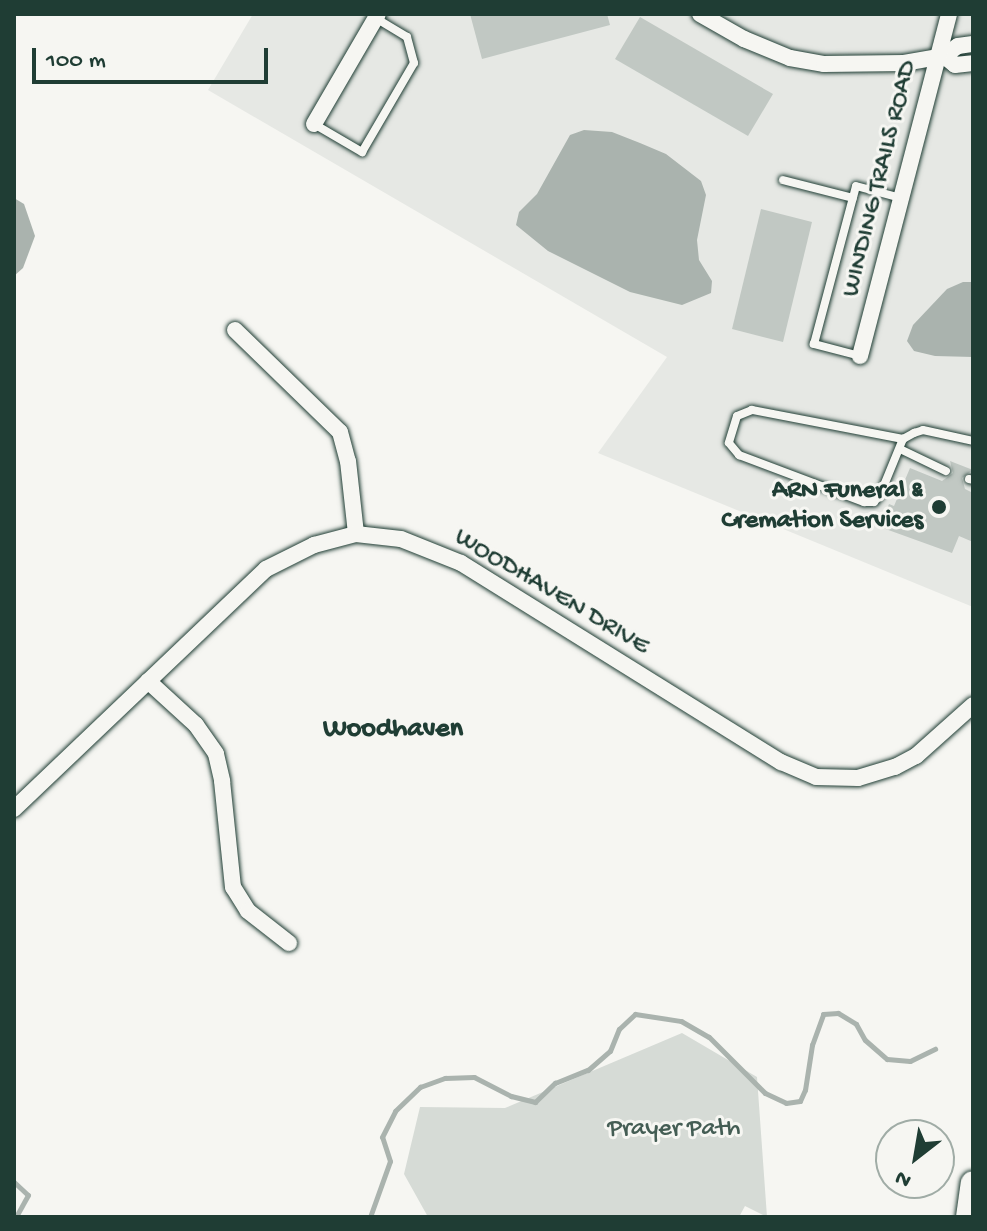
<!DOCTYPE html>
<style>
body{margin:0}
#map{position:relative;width:987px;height:1231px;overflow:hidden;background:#f6f6f2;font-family:"Gochi Hand",sans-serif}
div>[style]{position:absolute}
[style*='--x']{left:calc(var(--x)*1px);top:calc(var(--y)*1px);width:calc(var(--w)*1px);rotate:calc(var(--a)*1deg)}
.built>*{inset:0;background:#e6e8e4}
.green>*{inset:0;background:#d6dbd6}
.water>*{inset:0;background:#aab3ae}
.stream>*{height:5px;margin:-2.5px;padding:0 2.5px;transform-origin:2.5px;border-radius:2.5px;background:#aab3ae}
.building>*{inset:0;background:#c1c8c3}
.roads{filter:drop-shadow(0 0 2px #1f3d34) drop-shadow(0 0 2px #1f3d34)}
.lane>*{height:8px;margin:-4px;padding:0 4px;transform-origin:4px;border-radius:4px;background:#f6f6f2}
.street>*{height:16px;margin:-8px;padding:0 8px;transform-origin:8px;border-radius:8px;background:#f6f6f2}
.primary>*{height:24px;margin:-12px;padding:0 12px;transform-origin:12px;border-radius:12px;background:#f6f6f2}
.dots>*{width:22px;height:22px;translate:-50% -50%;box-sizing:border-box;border:4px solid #f6f6f2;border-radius:50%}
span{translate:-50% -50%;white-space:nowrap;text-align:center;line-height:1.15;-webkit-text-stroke:6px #f6f6f2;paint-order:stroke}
.street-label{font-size:26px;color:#1f3d34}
.poi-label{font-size:26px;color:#1f3d34;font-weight:700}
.right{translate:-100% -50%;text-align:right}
.park-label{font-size:26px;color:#445d54}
.neighbourhood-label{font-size:28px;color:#1f3d34;font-weight:700}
.frame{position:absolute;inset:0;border:16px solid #1f3d34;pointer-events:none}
.north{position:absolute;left:875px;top:1119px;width:80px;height:80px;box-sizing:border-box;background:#f6f6f2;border:2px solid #a0aca6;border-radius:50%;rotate:211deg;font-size:22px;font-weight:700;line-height:32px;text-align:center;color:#1f3d34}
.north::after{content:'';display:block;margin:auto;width:28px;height:36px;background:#1f3d34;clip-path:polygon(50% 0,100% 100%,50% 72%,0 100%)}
.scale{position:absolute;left:32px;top:48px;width:236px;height:36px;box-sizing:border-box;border:4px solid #1f3d34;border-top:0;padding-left:10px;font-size:24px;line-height:28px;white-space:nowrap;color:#1f3d34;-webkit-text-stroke:6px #f6f6f2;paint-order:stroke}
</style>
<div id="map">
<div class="built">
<div style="clip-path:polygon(253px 14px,973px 14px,973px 607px,598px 453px,667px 357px,208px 90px)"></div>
</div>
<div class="green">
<div style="clip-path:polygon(682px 1033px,757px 1077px,767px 1217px,745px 1206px,739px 1217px,428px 1217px,404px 1174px,420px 1107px,505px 1108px)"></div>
</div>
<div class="water">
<div style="clip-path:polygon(584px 130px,612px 132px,640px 143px,666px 154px,701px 181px,706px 195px,697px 240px,699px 260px,712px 281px,711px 293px,682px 305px,630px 292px,548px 251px,516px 225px,519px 212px,537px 194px,570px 135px)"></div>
<div style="clip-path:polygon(14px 198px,24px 204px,35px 236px,23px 268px,14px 276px)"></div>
<div style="clip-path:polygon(963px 282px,973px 282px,973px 357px,935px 356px,914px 351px,907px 341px,913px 325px,947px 289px)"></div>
</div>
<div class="stream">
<div style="--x:14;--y:1182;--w:19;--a:43"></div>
<div style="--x:28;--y:1195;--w:25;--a:119"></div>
<div style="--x:370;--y:1217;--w:59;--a:-70.3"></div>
<div style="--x:390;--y:1161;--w:25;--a:-108"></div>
<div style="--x:382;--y:1137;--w:29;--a:-63"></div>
<div style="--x:395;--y:1111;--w:35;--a:-44"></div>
<div style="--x:420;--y:1087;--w:27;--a:-20"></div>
<div style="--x:445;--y:1078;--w:29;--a:-2"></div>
<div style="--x:474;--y:1077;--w:42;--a:27.2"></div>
<div style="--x:511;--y:1096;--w:25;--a:14"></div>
<div style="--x:535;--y:1102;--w:28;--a:-44"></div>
<div style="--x:555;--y:1083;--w:35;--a:-22"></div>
<div style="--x:588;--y:1070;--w:29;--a:-41"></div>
<div style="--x:610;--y:1051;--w:24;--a:-68"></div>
<div style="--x:619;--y:1029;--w:22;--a:-43"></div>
<div style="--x:635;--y:1014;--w:47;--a:8.7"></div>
<div style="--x:681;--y:1021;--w:32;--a:30"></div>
<div style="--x:709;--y:1037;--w:79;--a:45"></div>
<div style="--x:765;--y:1093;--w:23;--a:25"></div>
<div style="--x:786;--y:1103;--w:14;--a:-8"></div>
<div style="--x:800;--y:1101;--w:12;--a:-66"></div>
<div style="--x:805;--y:1090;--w:46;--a:-81.2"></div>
<div style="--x:812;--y:1045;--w:33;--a:-70"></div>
<div style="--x:823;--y:1014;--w:15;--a:-4"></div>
<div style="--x:838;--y:1013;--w:21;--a:31"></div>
<div style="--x:856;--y:1024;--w:18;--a:61"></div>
<div style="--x:865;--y:1040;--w:29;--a:41"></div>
<div style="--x:887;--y:1059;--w:23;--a:5"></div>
<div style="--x:910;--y:1061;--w:28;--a:-26"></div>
</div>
<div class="building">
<div style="clip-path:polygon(470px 14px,607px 14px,610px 25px,482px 59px)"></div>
<div style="clip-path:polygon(640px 17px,773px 94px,748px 136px,615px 59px)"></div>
<div style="clip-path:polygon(761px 209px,812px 222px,783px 342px,732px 329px)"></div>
<div style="clip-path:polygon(950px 461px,973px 470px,962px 478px,965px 489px,973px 493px,973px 542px,959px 536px,952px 553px,880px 527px,889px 504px,894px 506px,910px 468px,942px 481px,953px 473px)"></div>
</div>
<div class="roads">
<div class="lane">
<div style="--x:314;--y:124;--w:56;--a:30.3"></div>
<div style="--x:362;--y:152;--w:103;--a:-59.7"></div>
<div style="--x:414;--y:63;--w:27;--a:-105"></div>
<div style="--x:407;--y:37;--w:37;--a:-149"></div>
<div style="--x:783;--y:180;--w:72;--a:14.4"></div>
<div style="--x:860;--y:356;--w:48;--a:-165.4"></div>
<div style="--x:814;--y:344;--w:163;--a:-75.1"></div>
<div style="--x:856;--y:186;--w:47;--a:14.9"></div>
<div style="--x:903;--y:439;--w:154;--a:-169.1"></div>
<div style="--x:752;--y:410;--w:16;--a:158"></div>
<div style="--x:737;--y:416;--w:28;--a:107"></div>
<div style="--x:729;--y:443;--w:16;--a:50"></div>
<div style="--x:739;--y:455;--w:134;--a:20.6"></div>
<div style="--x:864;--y:502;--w:10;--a:0"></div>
<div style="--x:874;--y:502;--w:9;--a:-49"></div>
<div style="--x:880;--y:495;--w:61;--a:-67.7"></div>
<div style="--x:903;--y:439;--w:13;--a:-29"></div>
<div style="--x:914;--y:433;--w:9;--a:-18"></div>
<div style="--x:923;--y:430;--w:51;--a:12.4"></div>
<div style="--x:900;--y:449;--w:51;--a:25.6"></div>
<div style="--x:969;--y:479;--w:4;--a:14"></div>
</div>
<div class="street">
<div style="--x:700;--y:14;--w:51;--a:29.6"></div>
<div style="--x:744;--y:39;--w:50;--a:22.4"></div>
<div style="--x:790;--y:58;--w:35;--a:10"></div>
<div style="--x:824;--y:64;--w:80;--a:-0.7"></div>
<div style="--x:904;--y:63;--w:41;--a:-9.9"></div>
<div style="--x:944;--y:56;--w:17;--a:-36"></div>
<div style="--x:958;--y:46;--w:15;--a:-8"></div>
<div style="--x:944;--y:56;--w:14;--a:39"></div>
<div style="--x:955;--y:65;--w:18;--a:-6"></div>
<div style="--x:314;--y:124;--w:127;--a:-59.8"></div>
<div style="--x:235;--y:330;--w:146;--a:44.2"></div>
<div style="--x:340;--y:432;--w:30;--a:75"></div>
<div style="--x:348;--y:461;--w:73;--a:83.7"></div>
<div style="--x:860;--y:356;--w:353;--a:-75.4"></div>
<div style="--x:148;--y:681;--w:65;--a:42.5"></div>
<div style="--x:196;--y:725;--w:35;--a:55"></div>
<div style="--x:216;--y:754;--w:28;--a:77"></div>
<div style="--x:222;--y:781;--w:107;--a:84.1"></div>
<div style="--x:233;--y:887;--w:28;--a:58"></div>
<div style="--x:248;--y:911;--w:52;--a:38"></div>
<div style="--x:14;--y:809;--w:348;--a:-43.6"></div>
<div style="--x:266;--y:569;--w:54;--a:-26.6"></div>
<div style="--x:314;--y:545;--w:43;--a:-14.7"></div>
<div style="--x:356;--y:534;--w:45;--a:6.3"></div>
<div style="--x:401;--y:539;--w:65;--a:21.8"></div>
<div style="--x:461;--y:563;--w:377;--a:31.9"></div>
<div style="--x:781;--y:762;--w:38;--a:23"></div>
<div style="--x:816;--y:777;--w:42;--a:1.4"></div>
<div style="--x:858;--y:778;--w:39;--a:-17"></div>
<div style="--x:895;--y:767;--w:24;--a:-28"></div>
<div style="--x:916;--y:756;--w:76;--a:-41.8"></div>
</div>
<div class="primary">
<div style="--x:968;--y:1217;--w:34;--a:-82"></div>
</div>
</div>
<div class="dots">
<div style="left:939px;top:507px;background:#1f3d34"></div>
</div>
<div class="street-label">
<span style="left:881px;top:179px;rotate:-76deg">WINDING TRAILS ROAD</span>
<span style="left:551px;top:593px;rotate:31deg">WOODHAVEN DRIVE</span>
</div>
<div class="poi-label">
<span class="right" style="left:923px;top:507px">ARN Funeral &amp;<br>Cremation Services</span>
</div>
<div class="park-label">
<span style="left:674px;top:1130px">Prayer Path</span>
</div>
<div class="neighbourhood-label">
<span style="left:393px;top:730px">Woodhaven</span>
</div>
<div class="frame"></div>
<div class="north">N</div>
<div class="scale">100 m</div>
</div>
